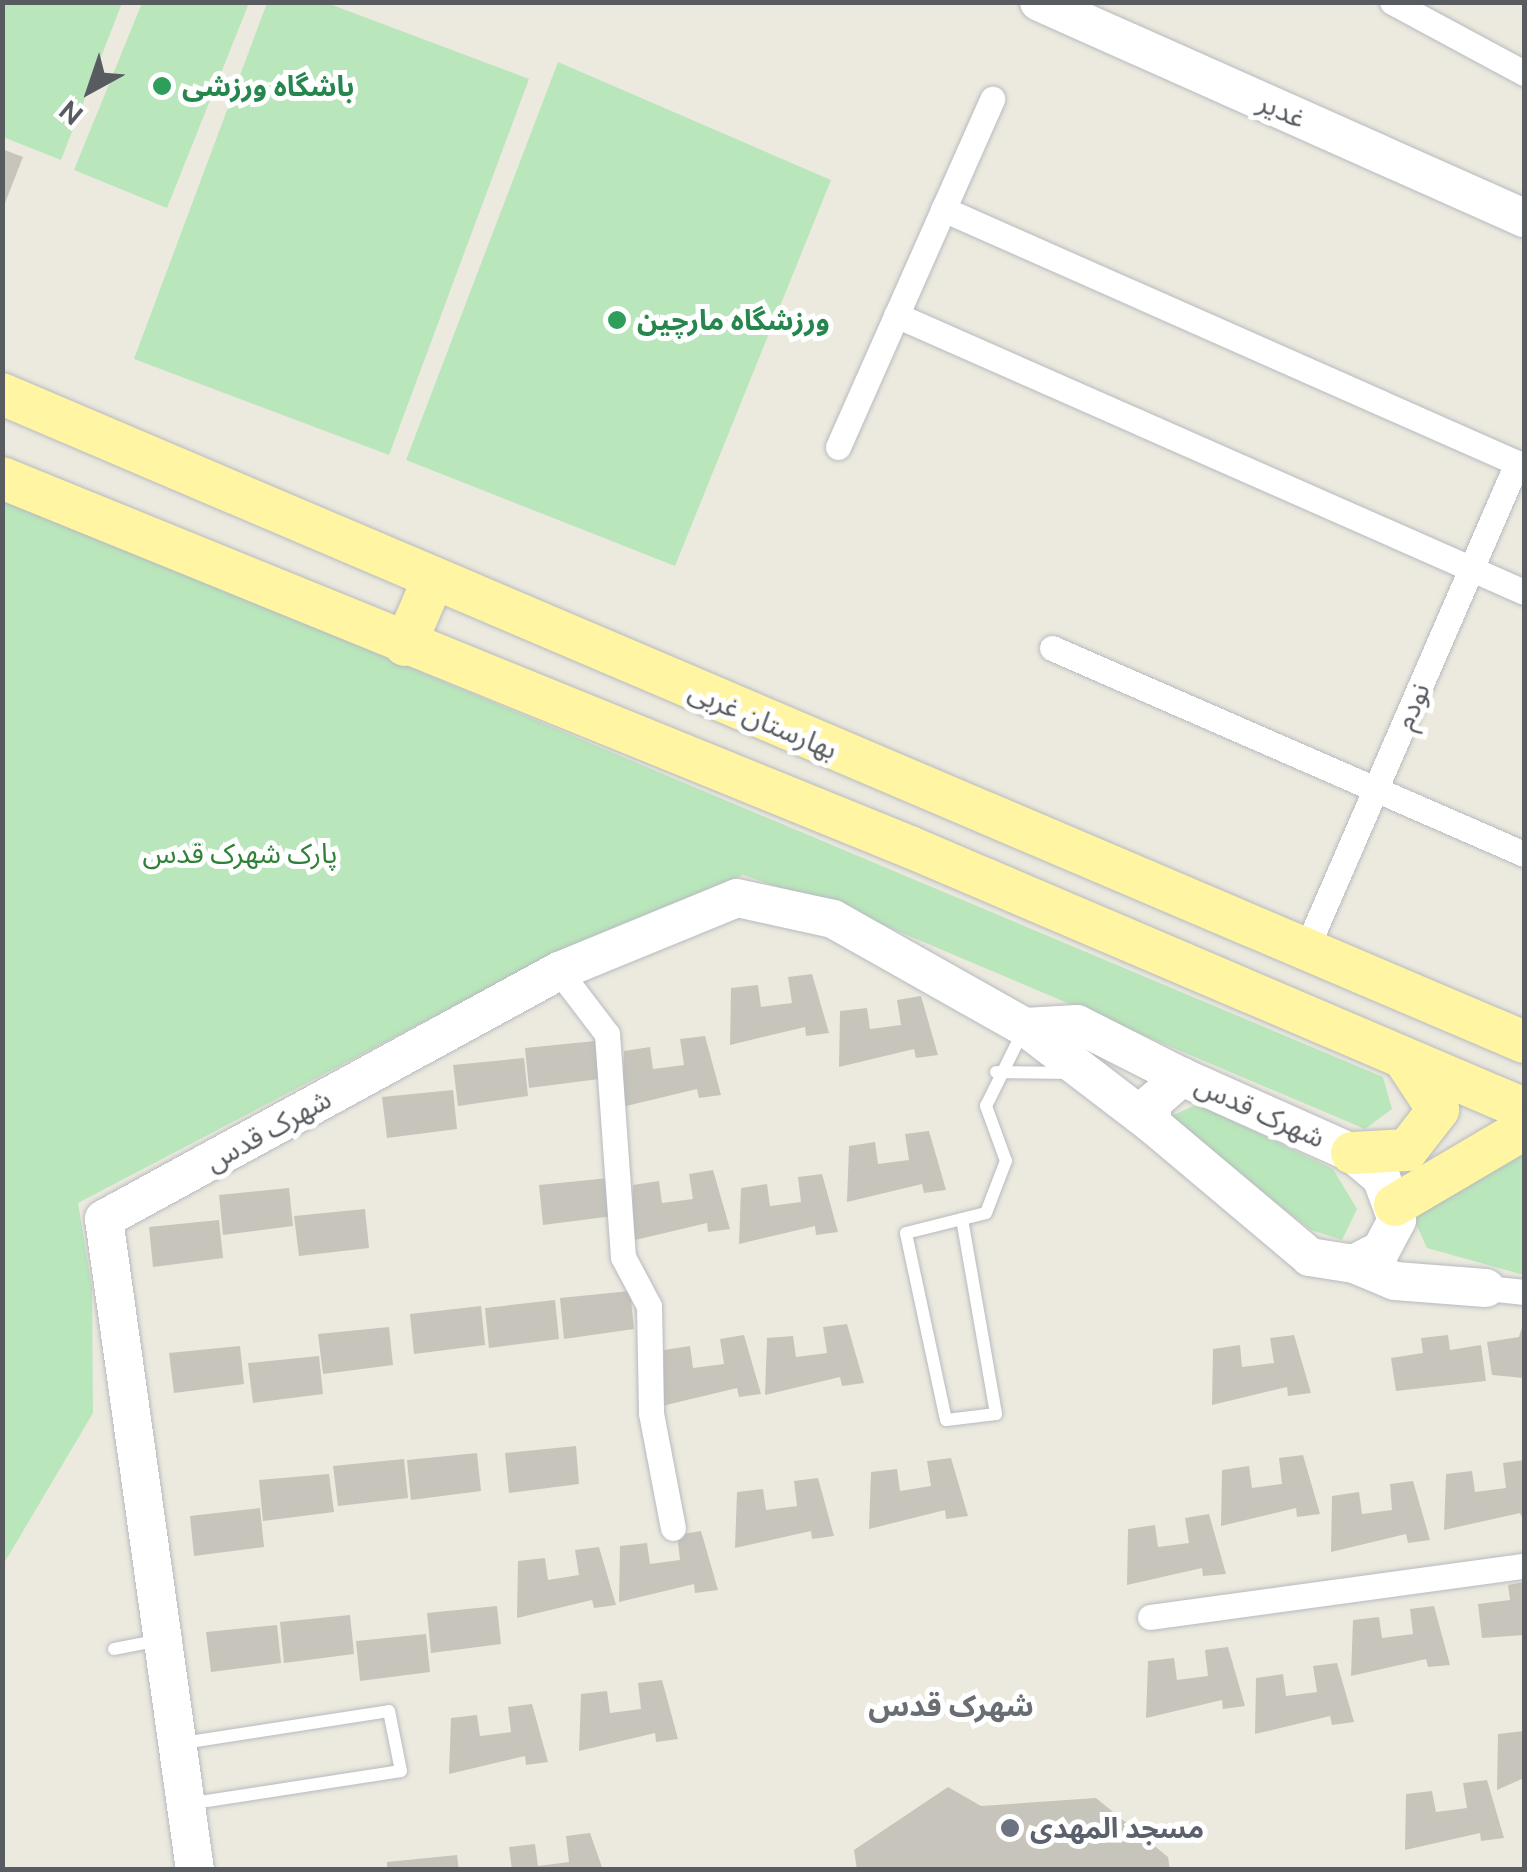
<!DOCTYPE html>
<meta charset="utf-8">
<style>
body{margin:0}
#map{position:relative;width:1527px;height:1872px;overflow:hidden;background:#eceadf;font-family:Ubuntu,"Noto Sans Arabic",sans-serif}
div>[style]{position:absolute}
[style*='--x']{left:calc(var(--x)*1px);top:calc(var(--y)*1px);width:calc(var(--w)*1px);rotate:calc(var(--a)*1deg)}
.green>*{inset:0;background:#bae6bc}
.building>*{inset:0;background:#c7c4bc}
.roads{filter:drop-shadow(0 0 2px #b7babf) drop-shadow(0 0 2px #b7babf)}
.lane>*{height:12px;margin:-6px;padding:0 6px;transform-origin:6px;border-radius:6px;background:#fff}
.street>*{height:25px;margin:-12.5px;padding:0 12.5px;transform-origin:12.5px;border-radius:12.5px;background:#fff}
.secondary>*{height:38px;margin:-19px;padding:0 19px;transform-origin:19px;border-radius:19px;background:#fff}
.primary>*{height:42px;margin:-21px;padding:0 21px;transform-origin:21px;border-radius:21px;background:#fff5a2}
.dots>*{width:28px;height:28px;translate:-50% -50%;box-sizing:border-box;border:5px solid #fff;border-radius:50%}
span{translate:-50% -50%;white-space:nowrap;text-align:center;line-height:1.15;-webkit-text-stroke:10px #fff;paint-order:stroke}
.leisure-label{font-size:28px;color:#27864d;font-weight:700}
.left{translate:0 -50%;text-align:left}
.street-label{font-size:28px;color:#585c61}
.park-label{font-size:28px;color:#2f8238}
.worship-label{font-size:28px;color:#5b616d;font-weight:700}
.neighbourhood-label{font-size:30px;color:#696e73;font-weight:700}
.frame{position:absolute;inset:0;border:5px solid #585c61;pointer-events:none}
.north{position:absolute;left:40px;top:40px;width:100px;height:100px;-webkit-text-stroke:8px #fff;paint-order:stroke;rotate:220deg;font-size:28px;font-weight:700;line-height:40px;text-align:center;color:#585c61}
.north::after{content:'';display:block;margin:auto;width:35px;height:45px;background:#585c61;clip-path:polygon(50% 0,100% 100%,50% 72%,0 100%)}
</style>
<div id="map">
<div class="green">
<div style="clip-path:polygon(2px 3px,122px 3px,61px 160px,3px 137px)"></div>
<div style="clip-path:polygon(142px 3px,249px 3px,167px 208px,74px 170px)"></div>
<div style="clip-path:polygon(267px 3px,327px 3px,529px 79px,389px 455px,134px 359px)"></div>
<div style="clip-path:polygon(558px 62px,831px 180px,675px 566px,406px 460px)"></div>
<div style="clip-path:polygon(3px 496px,1383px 1077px,1392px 1109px,1365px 1129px,850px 911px,743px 875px,559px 951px,78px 1203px,92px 1288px,93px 1413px,3px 1565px)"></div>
<div style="clip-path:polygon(1198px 1104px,1333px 1169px,1357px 1209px,1342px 1240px,1311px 1230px,1167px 1118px)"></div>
<div style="clip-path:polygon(1524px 1145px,1524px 1275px,1427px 1248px,1411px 1213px)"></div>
</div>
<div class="building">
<div style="clip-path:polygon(2px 149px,23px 157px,3px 208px,2px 208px)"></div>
<div style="clip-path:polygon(812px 974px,829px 1033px,806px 1036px,805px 1027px,730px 1045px,731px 988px,758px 985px,761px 1007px,792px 1003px,788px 977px)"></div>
<div style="clip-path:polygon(921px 996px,938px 1055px,916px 1058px,914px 1049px,839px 1067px,840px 1011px,867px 1008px,870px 1029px,901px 1025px,897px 1000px)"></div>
<div style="clip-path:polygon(705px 1036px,721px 1095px,699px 1098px,697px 1089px,622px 1107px,624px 1051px,650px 1047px,653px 1069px,684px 1065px,680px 1039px)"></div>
<div style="clip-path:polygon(595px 1041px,599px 1079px,529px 1088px,525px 1048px)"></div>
<div style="clip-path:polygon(524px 1058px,528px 1096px,458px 1106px,453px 1065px)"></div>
<div style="clip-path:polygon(453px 1090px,457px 1129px,387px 1138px,382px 1097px)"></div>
<div style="clip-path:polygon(929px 1131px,946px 1190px,924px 1193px,922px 1184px,847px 1202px,849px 1146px,875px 1142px,878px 1164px,909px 1160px,905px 1134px)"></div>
<div style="clip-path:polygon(713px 1170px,730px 1229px,708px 1232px,707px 1223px,631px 1241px,633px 1185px,659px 1181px,662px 1203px,693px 1199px,689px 1174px)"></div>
<div style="clip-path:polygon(822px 1174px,838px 1232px,816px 1235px,815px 1226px,739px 1244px,741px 1188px,767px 1184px,770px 1206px,801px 1202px,798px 1177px)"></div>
<div style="clip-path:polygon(609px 1178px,613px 1216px,543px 1225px,539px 1185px)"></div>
<div style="clip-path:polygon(289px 1188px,293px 1226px,223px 1235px,219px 1195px)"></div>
<div style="clip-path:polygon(365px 1209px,369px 1248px,299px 1256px,294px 1216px)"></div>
<div style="clip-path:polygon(219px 1220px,223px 1258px,153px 1267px,149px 1227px)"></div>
<div style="clip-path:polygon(630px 1291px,634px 1329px,564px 1339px,560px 1298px)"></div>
<div style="clip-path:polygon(555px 1300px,559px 1339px,489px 1348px,485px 1308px)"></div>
<div style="clip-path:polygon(481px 1306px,485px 1345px,414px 1354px,410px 1314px)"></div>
<div style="clip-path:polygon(1524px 1321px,1524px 1378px,1492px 1375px,1487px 1342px,1519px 1337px)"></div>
<div style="clip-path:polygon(847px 1324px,864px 1383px,842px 1386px,840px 1377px,765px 1395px,767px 1338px,793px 1336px,796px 1357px,827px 1353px,823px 1327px)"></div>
<div style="clip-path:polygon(389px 1327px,393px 1365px,323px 1374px,318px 1334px)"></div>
<div style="clip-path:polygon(744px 1335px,761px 1394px,739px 1397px,737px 1388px,662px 1406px,664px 1350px,690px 1346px,693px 1368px,724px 1364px,720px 1339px)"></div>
<div style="clip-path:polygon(1294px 1335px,1311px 1393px,1288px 1396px,1287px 1387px,1212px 1405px,1213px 1349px,1240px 1345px,1242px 1367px,1274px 1363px,1270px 1338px)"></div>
<div style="clip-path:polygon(1448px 1335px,1450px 1350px,1481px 1345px,1486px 1381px,1396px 1391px,1391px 1358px,1423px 1353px,1421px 1338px)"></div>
<div style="clip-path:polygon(240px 1346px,244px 1384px,174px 1393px,169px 1353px)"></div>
<div style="clip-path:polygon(319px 1356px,323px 1394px,253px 1403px,248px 1363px)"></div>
<div style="clip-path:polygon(576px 1446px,579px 1484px,509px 1493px,505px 1453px)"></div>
<div style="clip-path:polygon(477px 1453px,481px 1491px,411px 1500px,407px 1460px)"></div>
<div style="clip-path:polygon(1303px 1455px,1320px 1514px,1297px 1517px,1296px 1508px,1221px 1526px,1222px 1470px,1249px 1466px,1252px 1488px,1282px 1484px,1279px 1458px)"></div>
<div style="clip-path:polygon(951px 1458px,968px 1516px,946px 1519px,945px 1510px,869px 1529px,871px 1472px,897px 1469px,900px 1491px,931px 1486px,927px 1461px)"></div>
<div style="clip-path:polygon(404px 1459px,408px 1498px,338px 1506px,333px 1466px)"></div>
<div style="clip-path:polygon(1524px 1460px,1524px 1521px,1520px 1513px,1444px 1530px,1446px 1474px,1472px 1471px,1475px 1492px,1506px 1488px,1503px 1463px)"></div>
<div style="clip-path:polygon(329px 1474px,334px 1512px,263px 1521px,259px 1480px)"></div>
<div style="clip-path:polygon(818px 1478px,834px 1536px,812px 1539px,811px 1531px,735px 1548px,737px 1492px,763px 1489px,766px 1510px,797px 1506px,794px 1481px)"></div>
<div style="clip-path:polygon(1413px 1481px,1430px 1540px,1408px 1543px,1406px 1534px,1331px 1552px,1332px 1496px,1359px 1492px,1362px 1514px,1392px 1510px,1390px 1484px)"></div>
<div style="clip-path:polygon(260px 1508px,264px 1547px,194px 1556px,190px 1516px)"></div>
<div style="clip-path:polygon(1209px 1514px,1226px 1574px,1203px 1576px,1202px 1568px,1127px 1585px,1128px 1529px,1155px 1525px,1158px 1547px,1189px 1543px,1185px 1518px)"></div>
<div style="clip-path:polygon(701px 1531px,718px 1590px,695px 1593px,694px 1584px,619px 1602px,620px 1546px,647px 1543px,650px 1564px,680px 1560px,677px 1535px)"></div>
<div style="clip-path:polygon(599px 1547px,616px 1605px,594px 1608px,592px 1600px,517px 1618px,518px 1561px,545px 1558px,548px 1580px,579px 1575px,575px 1550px)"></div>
<div style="clip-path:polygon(1524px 1582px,1524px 1635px,1482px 1638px,1478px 1604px,1510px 1600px,1508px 1585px)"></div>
<div style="clip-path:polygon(497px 1606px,501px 1644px,431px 1653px,427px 1613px)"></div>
<div style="clip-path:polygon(1434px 1606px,1450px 1665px,1428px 1667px,1426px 1659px,1351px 1676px,1353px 1620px,1379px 1617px,1382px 1638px,1413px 1634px,1410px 1609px)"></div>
<div style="clip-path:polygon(350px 1615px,354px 1654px,284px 1663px,280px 1622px)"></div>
<div style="clip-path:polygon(277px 1625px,281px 1663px,211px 1672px,206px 1632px)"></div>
<div style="clip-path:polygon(426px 1634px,430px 1672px,360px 1681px,356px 1641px)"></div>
<div style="clip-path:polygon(1228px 1647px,1245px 1706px,1223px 1709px,1222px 1700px,1146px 1718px,1148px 1661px,1174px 1658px,1177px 1680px,1208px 1676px,1205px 1650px)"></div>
<div style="clip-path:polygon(1337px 1663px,1354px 1722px,1332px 1725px,1330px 1716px,1255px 1734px,1256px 1678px,1283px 1674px,1286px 1696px,1317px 1692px,1313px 1666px)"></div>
<div style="clip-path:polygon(662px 1680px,678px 1739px,656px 1742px,655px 1733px,579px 1751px,581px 1694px,607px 1691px,610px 1713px,641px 1709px,638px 1683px)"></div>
<div style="clip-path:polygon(532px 1704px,548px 1762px,526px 1765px,525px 1756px,449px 1774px,451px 1718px,477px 1715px,480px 1736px,511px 1732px,508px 1707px)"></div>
<div style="clip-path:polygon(1524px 1731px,1524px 1778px,1497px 1790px,1498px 1734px)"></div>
<div style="clip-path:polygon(1487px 1780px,1504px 1838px,1481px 1841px,1480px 1833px,1405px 1850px,1406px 1794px,1432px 1791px,1436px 1812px,1467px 1808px,1463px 1783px)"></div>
<div style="clip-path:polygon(948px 1787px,981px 1806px,1096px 1798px,1168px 1857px,1170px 1870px,857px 1870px,854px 1850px)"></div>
<div style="clip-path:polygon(590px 1833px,603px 1870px,512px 1870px,509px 1847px,535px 1844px,538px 1866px,569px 1862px,566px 1836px)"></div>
<div style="clip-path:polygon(457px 1855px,459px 1870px,387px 1870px,387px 1862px)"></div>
</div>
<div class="roads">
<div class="lane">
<div style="--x:996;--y:1072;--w:71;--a:0.8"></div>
<div style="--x:962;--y:1219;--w:198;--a:80.1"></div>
<div style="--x:996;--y:1414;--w:50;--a:173.2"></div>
<div style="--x:946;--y:1420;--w:191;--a:-102.1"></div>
<div style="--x:906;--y:1233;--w:82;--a:-14"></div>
<div style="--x:986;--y:1213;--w:56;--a:-69"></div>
<div style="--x:1006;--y:1161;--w:59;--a:-110"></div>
<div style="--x:986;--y:1106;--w:86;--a:-63.7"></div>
<div style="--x:114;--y:1649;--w:47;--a:-11.1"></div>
<div style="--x:183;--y:1743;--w:208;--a:-8.8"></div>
<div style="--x:389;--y:1711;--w:61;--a:78.7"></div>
<div style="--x:401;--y:1771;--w:216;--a:171.2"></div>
</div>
<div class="street">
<div style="--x:1392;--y:2;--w:150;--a:28.3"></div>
<div style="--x:943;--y:209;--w:635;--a:23.86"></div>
<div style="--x:896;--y:315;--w:686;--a:23.8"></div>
<div style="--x:838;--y:447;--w:381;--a:-66.1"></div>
<div style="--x:1052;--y:648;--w:515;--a:23.58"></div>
<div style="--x:1306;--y:949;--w:530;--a:-66.53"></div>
<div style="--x:559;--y:971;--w:79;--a:52.7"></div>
<div style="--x:607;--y:1034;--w:224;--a:85.9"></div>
<div style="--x:623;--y:1257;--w:55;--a:62"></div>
<div style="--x:649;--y:1306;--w:107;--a:88.9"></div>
<div style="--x:651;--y:1413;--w:117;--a:79.2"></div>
<div style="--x:1486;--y:1288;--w:38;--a:6"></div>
<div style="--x:1150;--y:1617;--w:377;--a:-7.8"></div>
</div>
<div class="secondary">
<div style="--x:1039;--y:2;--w:531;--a:24.01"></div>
<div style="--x:1025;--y:1027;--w:52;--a:-3.3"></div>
<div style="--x:1077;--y:1024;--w:118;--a:26.8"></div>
<div style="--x:1182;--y:1077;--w:186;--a:24.1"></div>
<div style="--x:1352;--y:1153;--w:38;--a:40"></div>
<div style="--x:1381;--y:1177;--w:46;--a:69.6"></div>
<div style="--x:1397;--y:1220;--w:34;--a:118"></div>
<div style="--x:1381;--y:1250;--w:30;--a:153"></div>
<div style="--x:1354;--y:1264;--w:45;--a:-171"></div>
<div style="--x:1310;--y:1257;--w:207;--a:-139.9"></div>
<div style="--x:1152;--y:1124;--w:21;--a:-90"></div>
<div style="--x:1152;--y:1103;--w:40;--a:-41"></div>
<div style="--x:1354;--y:1264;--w:44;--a:22.5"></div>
<div style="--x:1395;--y:1281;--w:91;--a:4.4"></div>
<div style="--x:195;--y:1870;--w:657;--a:-97.96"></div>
<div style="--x:104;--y:1219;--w:518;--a:-28.59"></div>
<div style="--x:559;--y:971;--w:192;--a:-22.3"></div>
<div style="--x:737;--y:898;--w:98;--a:12.3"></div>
<div style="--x:833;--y:919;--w:220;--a:29.4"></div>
<div style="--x:1025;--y:1027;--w:160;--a:37.4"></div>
</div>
<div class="primary">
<div style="--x:2;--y:394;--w:1654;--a:23.06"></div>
<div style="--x:2;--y:478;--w:980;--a:22.12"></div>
<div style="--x:910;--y:847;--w:668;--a:23.11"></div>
<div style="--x:405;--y:645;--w:71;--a:-66.7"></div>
<div style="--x:1352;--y:1153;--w:55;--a:-3.1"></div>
<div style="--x:1407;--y:1150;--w:51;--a:-52.2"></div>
<div style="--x:1438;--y:1110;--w:60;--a:-123.4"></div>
<div style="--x:1395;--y:1205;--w:150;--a:-30.5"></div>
</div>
</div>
<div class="dots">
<div style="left:162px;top:86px;background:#2e9e5b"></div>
<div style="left:617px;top:320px;background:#2e9e5b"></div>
<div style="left:1010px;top:1828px;background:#6b7280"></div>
</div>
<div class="leisure-label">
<span class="left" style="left:182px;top:86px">باشگاه ورزشی</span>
<span class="left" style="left:637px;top:320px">ورزشگاه مارچین</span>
</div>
<div class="street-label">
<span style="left:1282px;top:110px;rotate:24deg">غدیر</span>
<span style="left:1412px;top:706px;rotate:-67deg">نودم</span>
<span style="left:763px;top:720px;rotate:23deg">بهارستان غربی</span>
<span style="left:1260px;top:1111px;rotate:24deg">شهرک قدس</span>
<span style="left:268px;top:1130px;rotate:-29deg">شهرک قدس</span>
</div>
<div class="park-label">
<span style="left:240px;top:853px">پارک شهرک قدس</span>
</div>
<div class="worship-label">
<span class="left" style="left:1030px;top:1828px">مسجد المهدی</span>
</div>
<div class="neighbourhood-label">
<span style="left:951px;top:1705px">شهرک قدس</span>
</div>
<div class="frame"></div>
<div class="north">N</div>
</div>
